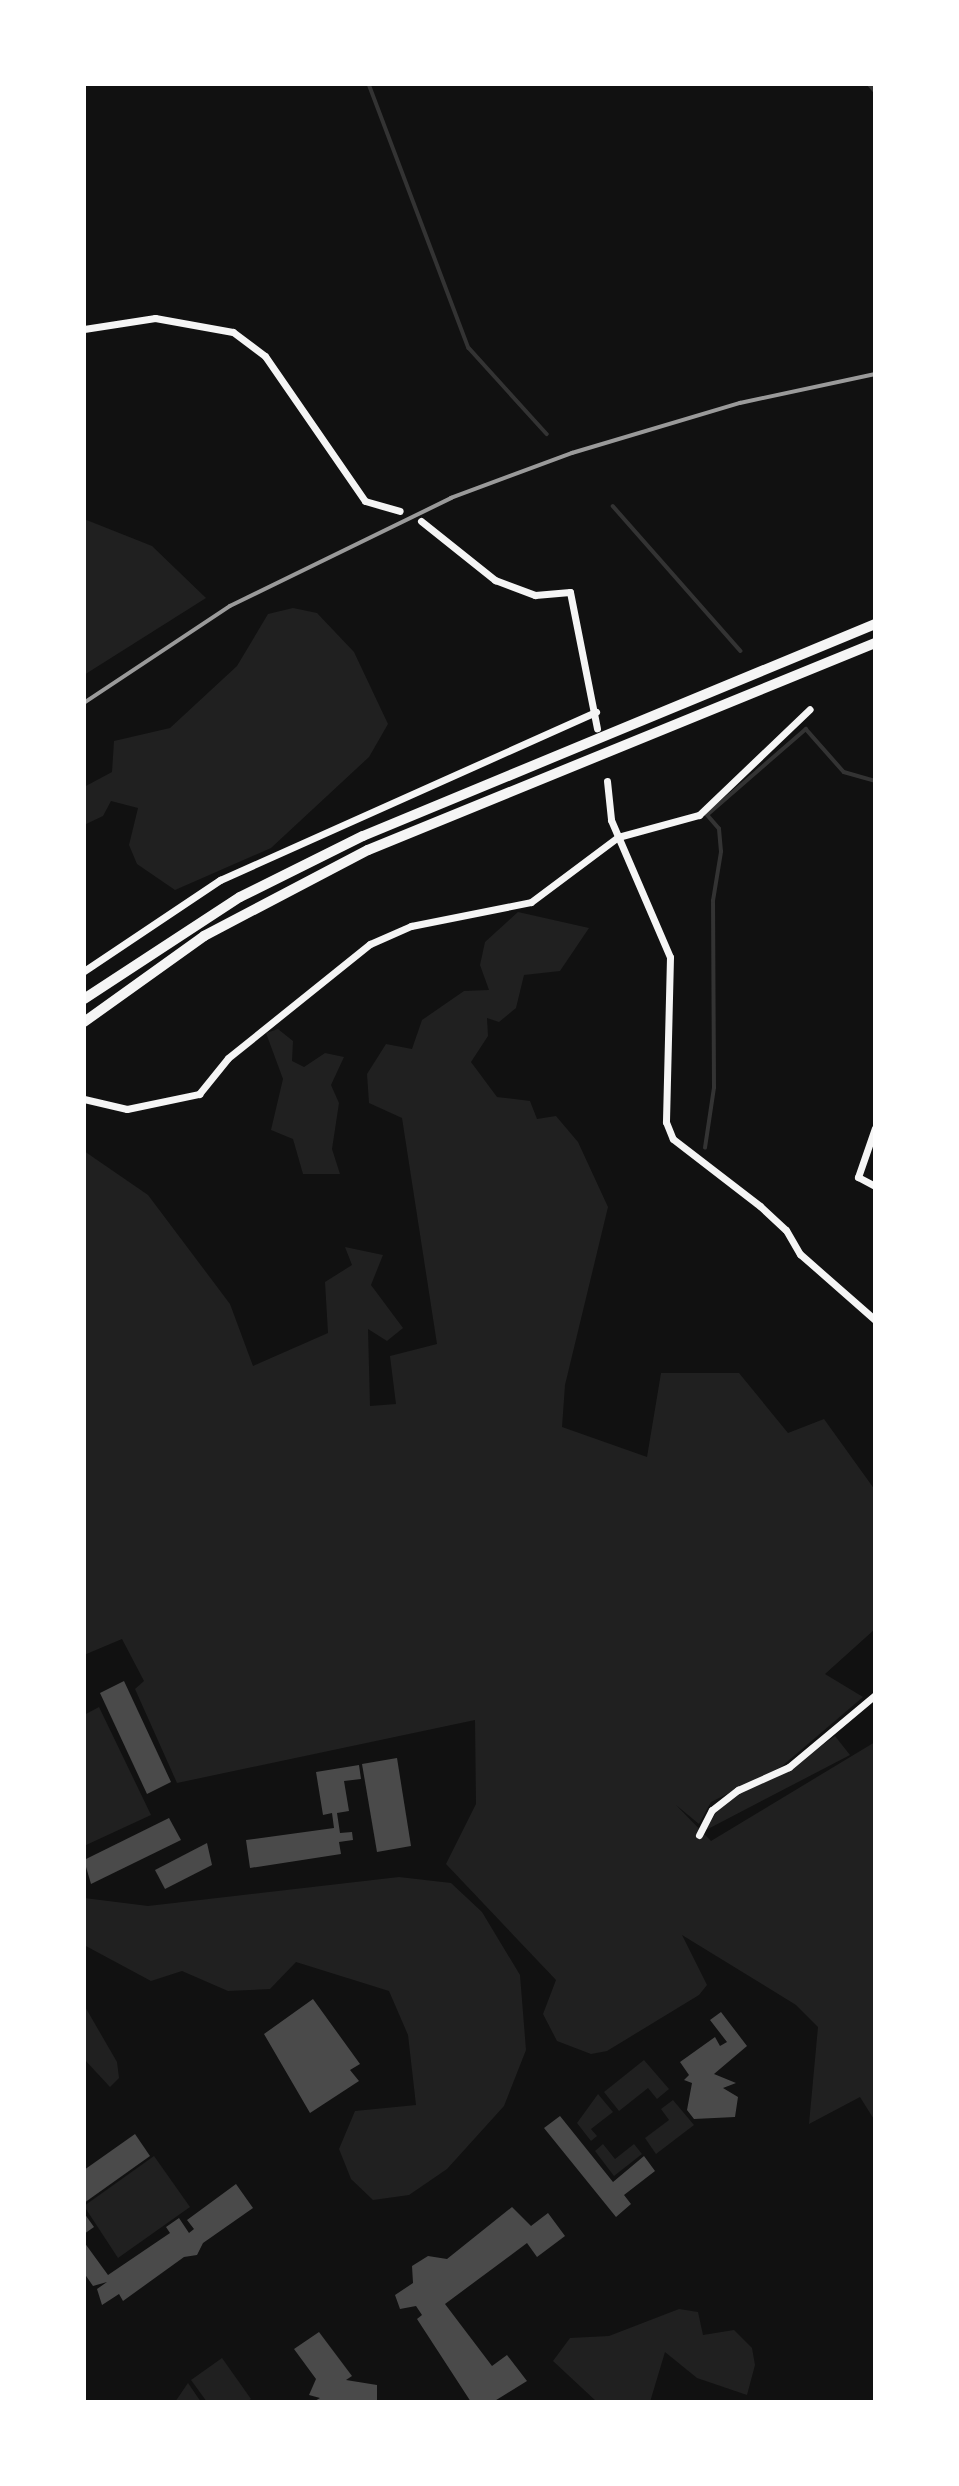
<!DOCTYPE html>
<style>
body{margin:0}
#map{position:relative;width:959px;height:2486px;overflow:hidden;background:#111;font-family:Rubik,sans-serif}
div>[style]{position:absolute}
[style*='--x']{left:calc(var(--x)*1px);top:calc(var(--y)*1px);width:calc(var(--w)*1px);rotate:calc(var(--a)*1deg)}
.green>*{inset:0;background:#202020}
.stream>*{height:3.5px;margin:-1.75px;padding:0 1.75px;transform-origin:1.75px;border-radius:1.75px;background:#333}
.building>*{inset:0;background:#4a4a4a}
.minor>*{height:7px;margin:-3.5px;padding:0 3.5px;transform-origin:3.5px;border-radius:3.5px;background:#f5f5f5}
.trunk>*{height:10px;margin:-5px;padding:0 5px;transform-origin:5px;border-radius:5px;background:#f5f5f5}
.rail>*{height:3.5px;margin:-1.75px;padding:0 1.75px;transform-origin:1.75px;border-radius:1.75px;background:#9a9a9a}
span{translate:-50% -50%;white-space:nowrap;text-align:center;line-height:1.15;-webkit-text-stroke:5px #fff;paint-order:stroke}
.frame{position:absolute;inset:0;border:86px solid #fff;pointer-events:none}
</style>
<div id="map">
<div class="green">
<div style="clip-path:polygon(84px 519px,152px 546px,206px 598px,84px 675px)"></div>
<div style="clip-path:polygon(293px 608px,317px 613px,354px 652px,388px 724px,369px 757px,271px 848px,175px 890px,137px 864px,129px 845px,138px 808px,111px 801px,103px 816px,84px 825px,84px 787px,112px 772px,114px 741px,170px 728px,237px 666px,268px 614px)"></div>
<div style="clip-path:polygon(518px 912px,589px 928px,560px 971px,524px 975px,516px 1008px,499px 1022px,487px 1018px,488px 1036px,471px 1062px,497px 1097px,530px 1101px,537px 1119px,556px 1116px,578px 1142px,608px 1207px,565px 1385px,562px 1427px,647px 1457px,661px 1373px,739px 1373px,788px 1433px,824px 1419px,875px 1490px,875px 1629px,825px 1674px,863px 1697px,781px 1767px,711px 1802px,699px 1824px,676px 1805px,711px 1841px,875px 1742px,875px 2121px,860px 2097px,809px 2124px,818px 2027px,796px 2005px,682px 1935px,707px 1985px,699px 1995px,607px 2051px,591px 2054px,557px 2041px,543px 2014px,556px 1980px,446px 1864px,476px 1804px,475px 1720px,177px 1783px,135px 1689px,144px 1681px,122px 1639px,84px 1655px,84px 1151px,148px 1195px,230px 1304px,253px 1366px,328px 1333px,325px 1282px,352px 1265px,345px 1247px,383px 1255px,371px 1285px,403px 1328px,387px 1341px,368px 1329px,370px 1406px,396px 1404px,390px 1356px,437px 1344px,402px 1118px,369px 1103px,367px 1074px,386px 1044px,412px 1049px,422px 1020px,464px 991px,489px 990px,480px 965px,485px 942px)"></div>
<div style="clip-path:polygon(278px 1029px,293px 1041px,292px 1061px,304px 1067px,325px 1053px,344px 1057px,331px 1085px,339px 1103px,332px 1149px,340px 1174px,303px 1174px,293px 1139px,271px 1130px,283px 1079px,266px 1033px)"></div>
<div style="clip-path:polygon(99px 1707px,151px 1815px,84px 1846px,84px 1715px)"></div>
<div style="clip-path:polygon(835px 1736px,850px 1755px,706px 1830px,718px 1809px,739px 1793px,777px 1777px)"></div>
<div style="clip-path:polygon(399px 1877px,451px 1883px,482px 1912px,520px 1975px,526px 2050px,504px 2106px,447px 2169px,409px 2195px,373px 2200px,351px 2179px,339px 2149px,355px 2111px,416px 2105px,408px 2035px,389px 1991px,296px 1962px,270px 1989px,228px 1991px,182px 1971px,151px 1981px,84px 1945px,84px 1898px,148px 1906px)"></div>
<div style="clip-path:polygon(84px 2005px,117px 2062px,119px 2078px,110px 2087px,84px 2059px)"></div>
<div style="clip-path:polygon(644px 2060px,669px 2089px,657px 2099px,648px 2088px,619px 2111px,604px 2092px)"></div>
<div style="clip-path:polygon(598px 2094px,613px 2112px,591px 2129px,597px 2136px,591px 2141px,577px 2123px)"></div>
<div style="clip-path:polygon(673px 2100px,694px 2125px,656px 2154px,645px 2138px,669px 2120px,661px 2109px)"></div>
<div style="clip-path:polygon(603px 2144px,615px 2159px,634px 2144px,642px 2154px,614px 2176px,595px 2151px)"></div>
<div style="clip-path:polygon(154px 2156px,190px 2207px,118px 2258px,84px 2206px)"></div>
<div style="clip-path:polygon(679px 2309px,698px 2312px,703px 2335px,734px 2330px,752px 2348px,755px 2365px,747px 2395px,697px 2378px,665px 2352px,650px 2402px,597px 2402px,553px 2361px,570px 2338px,609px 2336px)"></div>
<div style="clip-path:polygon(222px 2358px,251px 2399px,247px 2402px,207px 2402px,191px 2380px)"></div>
<div style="clip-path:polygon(188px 2383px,201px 2402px,175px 2402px)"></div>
</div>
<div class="stream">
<div style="--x:369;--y:84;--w:282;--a:69.3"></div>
<div style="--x:469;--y:348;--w:116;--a:47.8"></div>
<div style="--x:869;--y:84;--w:9;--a:49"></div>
<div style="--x:613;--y:506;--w:193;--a:48.6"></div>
<div style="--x:705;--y:1148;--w:61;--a:-81.5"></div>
<div style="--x:714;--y:1088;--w:187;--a:-90.3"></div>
<div style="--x:713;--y:901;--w:50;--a:-80.7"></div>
<div style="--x:721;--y:852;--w:23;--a:-95"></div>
<div style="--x:719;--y:829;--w:18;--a:-131"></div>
<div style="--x:707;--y:815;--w:131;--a:-41"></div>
<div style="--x:806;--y:729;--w:57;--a:48.5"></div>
<div style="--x:844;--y:772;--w:32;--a:16"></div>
</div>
<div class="building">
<div style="clip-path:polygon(124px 1681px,171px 1782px,147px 1794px,100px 1693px)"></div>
<div style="clip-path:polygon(397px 1758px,411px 1846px,377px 1852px,362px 1764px)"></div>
<div style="clip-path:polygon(359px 1765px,361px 1779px,344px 1781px,349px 1811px,337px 1813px,340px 1833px,352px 1832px,353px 1840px,339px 1842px,341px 1854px,250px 1868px,246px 1840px,334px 1828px,332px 1813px,323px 1815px,316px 1772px)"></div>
<div style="clip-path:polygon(169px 1818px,181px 1840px,91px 1884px,84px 1860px)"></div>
<div style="clip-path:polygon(207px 1843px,212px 1865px,165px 1889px,155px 1870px)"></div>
<div style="clip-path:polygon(313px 1999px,360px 2064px,350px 2070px,359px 2081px,310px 2113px,264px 2034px)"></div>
<div style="clip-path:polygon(721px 2012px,747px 2046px,714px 2074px,736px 2083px,723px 2088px,738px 2097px,735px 2117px,694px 2119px,687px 2110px,692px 2083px,684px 2080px,689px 2075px,680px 2062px,715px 2037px,720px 2046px,727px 2042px,710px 2020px)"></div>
<div style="clip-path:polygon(560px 2116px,613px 2182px,644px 2156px,655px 2171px,624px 2195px,631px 2204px,616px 2217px,544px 2128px)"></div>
<div style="clip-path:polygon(135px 2134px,150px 2156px,84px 2203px,84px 2170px)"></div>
<div style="clip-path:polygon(236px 2184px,253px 2208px,203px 2243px,197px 2255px,184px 2257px,123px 2301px,119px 2294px,102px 2305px,97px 2289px,107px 2282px,93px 2286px,84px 2273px,84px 2242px,108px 2275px,170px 2233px,166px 2227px,179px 2218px,189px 2233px,194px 2229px,187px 2220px)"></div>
<div style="clip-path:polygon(512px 2207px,531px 2226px,548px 2213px,565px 2236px,537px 2257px,527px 2243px,445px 2304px,492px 2366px,507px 2355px,527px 2381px,493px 2402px,471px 2402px,417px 2319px,422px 2315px,416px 2306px,400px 2309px,395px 2295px,413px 2283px,412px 2266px,428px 2256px,447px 2259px)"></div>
<div style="clip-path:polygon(84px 2213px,94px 2227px,84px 2234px)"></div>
<div style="clip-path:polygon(319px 2332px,352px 2376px,346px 2380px,377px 2385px,377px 2402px,313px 2402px,320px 2398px,309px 2395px,316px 2379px,294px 2349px)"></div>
</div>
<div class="minor">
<div style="--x:84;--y:329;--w:72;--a:-8.8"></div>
<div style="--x:155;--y:318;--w:79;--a:10.2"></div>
<div style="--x:233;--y:332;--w:40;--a:37"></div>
<div style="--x:265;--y:356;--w:176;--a:55.4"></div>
<div style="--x:365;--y:501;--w:36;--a:16"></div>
<div style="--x:421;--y:521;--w:95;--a:38.6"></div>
<div style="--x:495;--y:580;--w:43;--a:20.6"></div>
<div style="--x:535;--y:595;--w:35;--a:-5"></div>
<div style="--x:570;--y:592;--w:139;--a:78.8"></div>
<div style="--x:607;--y:781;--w:39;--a:84"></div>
<div style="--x:611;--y:820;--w:149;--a:66.7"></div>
<div style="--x:670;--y:957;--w:165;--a:91.4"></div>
<div style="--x:666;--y:1122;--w:18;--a:68"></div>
<div style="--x:673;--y:1139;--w:110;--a:37.6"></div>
<div style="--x:760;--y:1206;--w:35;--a:43"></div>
<div style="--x:786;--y:1230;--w:28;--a:60"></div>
<div style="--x:800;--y:1254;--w:100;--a:41.3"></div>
<div style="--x:84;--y:971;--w:164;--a:-33.8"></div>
<div style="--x:220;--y:880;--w:412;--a:-24.1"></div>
<div style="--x:84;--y:1099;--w:44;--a:13.1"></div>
<div style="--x:127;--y:1109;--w:74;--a:-11.8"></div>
<div style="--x:199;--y:1094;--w:46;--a:-51.1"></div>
<div style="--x:228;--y:1058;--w:182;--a:-38.8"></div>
<div style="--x:370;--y:944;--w:45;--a:-23.7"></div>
<div style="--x:411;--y:926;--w:122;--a:-11.3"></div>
<div style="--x:531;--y:902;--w:109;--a:-36.8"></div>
<div style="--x:618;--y:837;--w:84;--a:-15.2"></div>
<div style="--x:699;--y:815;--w:153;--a:-43.7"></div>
<div style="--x:875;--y:1128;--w:52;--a:109.1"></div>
<div style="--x:858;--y:1177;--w:19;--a:28"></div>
<div style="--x:699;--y:1835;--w:28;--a:-63"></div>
<div style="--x:712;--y:1810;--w:33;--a:-38"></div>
<div style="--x:738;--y:1790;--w:56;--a:-24.3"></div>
<div style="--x:789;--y:1767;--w:112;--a:-39.9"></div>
</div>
<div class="trunk">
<div style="--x:84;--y:999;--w:186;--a:-33.2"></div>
<div style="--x:240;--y:897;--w:137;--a:-26.4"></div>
<div style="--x:363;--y:836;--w:554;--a:-22.49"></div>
<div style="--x:84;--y:1022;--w:148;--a:-35.6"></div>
<div style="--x:204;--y:936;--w:185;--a:-27.7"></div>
<div style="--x:368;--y:850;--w:548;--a:-22.21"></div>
</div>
<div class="rail">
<div style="--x:84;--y:703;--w:175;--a:-33.6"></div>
<div style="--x:230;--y:606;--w:246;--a:-26"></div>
<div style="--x:451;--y:498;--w:129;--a:-20.4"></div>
<div style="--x:572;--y:453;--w:175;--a:-16.6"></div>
<div style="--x:740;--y:403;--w:138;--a:-12.1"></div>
</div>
<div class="frame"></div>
</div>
